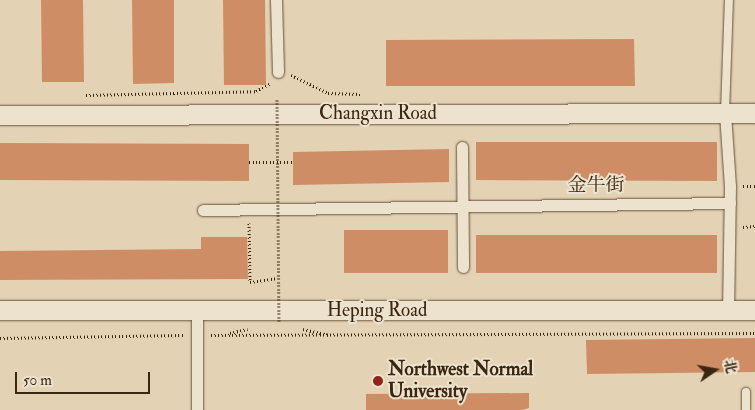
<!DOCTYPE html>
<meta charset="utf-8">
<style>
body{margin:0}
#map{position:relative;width:755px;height:410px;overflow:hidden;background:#e3d2b4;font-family:"IM FELL Double Pica","Noto Serif SC",serif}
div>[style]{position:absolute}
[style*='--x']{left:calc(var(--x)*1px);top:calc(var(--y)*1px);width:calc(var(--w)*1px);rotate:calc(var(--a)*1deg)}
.building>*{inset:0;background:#cf8d66}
.path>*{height:3px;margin-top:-1.5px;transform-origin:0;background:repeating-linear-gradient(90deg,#3b260f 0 1px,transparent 0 3.5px)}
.roads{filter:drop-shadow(0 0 1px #655138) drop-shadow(0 0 1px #655138)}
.service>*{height:8px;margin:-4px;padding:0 4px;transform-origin:4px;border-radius:4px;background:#ede2ce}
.pedestrian>*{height:11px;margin:-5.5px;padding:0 5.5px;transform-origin:5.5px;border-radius:5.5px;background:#ede2ce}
.tertiary>*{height:19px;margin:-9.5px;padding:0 9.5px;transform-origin:9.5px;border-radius:9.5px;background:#ede2ce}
.path-bridge>*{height:3px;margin-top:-1.5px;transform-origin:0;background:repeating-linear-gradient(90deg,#3b260f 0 1px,transparent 0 3.5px)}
.dots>*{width:14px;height:14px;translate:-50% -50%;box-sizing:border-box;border:2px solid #ede2ce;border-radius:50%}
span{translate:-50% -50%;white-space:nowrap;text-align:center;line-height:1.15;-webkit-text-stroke:4px #ede2ce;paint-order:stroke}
.street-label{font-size:19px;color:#3b260f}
.poi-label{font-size:19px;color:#3b260f;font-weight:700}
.left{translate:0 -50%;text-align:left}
.north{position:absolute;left:690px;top:345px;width:50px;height:50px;-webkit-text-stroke:4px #ede2ce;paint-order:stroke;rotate:78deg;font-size:14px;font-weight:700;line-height:20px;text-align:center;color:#3b260f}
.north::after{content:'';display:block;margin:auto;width:18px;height:22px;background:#3b260f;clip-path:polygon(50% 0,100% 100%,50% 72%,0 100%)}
.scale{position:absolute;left:15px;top:372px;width:135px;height:22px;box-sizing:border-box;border:2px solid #3b260f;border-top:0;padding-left:6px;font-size:15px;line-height:18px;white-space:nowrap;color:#3b260f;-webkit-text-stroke:4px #ede2ce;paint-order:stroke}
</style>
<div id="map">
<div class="building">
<div style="clip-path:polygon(41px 0,83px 0,84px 82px,42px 82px)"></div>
<div style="clip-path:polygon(132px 0,174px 0,174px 83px,133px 84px)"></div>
<div style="clip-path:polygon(223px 0,265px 0,266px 85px,224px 85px)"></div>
<div style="clip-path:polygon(634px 39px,635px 86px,386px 86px,386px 40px)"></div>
<div style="clip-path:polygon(476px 142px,717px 142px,717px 181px,476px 180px)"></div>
<div style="clip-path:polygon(0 143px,249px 144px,249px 181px,0 180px)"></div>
<div style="clip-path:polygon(449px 149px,449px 182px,293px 185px,293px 152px)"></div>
<div style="clip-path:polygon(344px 230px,448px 230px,448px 273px,344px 273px)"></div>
<div style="clip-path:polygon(476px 235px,717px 235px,717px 273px,476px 273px)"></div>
<div style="clip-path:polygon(201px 237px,247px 237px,248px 279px,0 280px,0 251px,201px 249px)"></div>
<div style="clip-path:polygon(755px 338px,755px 372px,587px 374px,586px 340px)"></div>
<div style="clip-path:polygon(529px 393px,529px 408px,522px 410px,366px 410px,366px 394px)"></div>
</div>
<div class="path">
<div style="--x:291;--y:75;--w:41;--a:25.9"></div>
<div style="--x:328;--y:93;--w:32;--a:2"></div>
<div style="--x:86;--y:95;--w:170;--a:-1.3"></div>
<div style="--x:256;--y:91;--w:17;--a:-28"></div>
<div style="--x:249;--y:162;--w:44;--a:0"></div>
<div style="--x:743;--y:186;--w:12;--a:0"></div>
<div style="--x:249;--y:223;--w:59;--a:89"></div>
<div style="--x:250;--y:282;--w:28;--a:-8"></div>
<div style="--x:743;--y:227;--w:12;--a:-5"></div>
<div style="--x:303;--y:329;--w:27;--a:13"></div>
<div style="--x:230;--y:333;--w:18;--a:-13"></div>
<div style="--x:211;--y:335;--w:544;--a:-0.21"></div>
<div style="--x:0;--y:338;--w:184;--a:-0.9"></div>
</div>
<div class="roads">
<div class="service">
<div style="--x:725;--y:113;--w:113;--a:-88"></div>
<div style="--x:746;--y:392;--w:18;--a:90"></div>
</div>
<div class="pedestrian">
<div style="--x:276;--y:0;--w:72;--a:88.4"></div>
<div style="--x:725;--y:113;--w:73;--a:86.1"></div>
<div style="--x:730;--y:186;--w:124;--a:90.9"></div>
<div style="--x:462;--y:147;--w:120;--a:89.5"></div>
<div style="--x:203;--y:210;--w:527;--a:-0.76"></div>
<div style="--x:197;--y:410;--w:99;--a:-90"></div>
</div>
<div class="tertiary">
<div style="--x:0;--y:115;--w:755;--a:-0.15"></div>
<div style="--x:0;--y:310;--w:755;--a:0"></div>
</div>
</div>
<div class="path-bridge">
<div style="--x:277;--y:100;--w:224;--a:89.5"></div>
</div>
<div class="dots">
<div style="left:378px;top:381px;background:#8f2418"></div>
</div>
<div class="street-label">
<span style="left:378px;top:114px">Changxin Road</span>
<span style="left:596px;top:186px">金牛街</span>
<span style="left:377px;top:311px">Heping Road</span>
</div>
<div class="poi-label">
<span class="left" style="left:388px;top:381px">Northwest Normal<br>University</span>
</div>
<div class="north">北</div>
<div class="scale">50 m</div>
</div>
